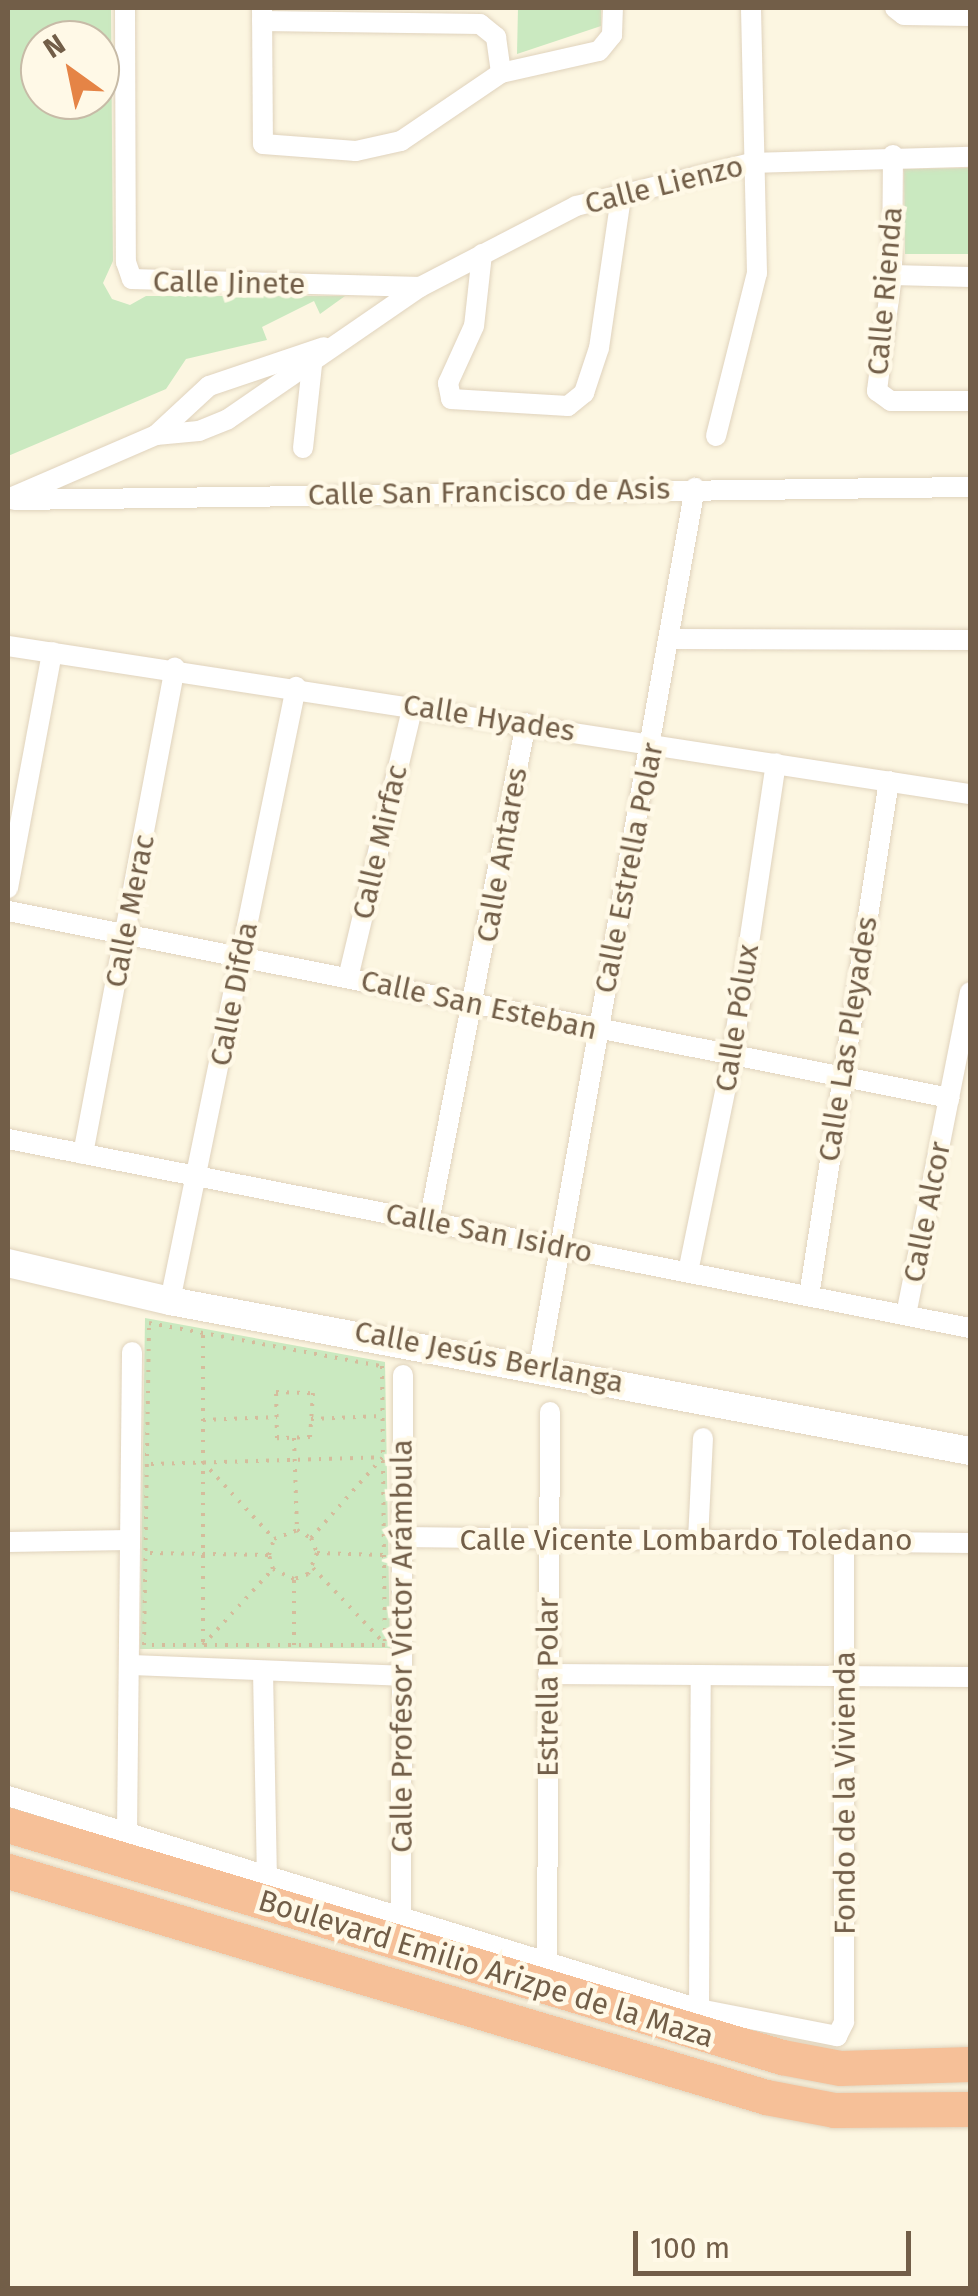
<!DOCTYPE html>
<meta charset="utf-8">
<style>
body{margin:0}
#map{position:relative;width:978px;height:2296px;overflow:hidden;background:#fcf6e1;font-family:"Fira Sans",sans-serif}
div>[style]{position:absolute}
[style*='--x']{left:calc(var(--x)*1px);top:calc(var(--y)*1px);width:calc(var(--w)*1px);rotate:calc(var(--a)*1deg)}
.green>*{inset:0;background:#cae9c0}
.path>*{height:4px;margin-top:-2px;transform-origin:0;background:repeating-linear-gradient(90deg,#d5bc9c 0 2.5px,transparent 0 10.5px)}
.roads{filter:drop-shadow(0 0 2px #e0d3bd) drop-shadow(0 0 2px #e0d3bd)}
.street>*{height:20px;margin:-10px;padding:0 10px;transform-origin:10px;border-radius:10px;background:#fff}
.secondary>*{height:28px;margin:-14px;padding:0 14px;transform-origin:14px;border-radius:14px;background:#fff}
.highway>*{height:35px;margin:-17.5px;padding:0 17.5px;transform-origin:17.5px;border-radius:17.5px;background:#f6c098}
span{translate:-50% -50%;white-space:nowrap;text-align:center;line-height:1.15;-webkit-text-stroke:9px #fff9e7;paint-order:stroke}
.street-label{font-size:30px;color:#725e48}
.frame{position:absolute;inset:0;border:10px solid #725e48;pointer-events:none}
.north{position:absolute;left:20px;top:20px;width:100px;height:100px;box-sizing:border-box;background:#fff9e7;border:2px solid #c7bba7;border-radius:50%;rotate:327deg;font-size:28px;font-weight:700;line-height:40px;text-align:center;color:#725e48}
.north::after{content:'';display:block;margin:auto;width:35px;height:45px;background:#e58446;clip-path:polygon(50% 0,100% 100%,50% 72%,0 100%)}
.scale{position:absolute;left:633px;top:2231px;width:278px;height:45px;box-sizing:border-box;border:5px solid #725e48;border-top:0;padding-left:12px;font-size:30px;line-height:35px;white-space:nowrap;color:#725e48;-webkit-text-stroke:8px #fff9e7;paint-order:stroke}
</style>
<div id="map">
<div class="green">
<div style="clip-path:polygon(evenodd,8px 8px,111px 8px,113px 261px,103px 283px,112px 299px,130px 305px,146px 296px,345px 296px,320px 314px,314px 301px,262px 327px,267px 340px,186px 359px,166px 389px,8px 456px,8px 8px,40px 40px,100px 40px,100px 100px,40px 100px,40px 40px)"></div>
<div style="clip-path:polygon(518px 8px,601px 8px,601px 26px,517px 54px)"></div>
<div style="clip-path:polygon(970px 168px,970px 254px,905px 254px,904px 169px)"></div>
<div style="clip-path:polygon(145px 1318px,385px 1362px,390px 1648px,140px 1649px)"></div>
</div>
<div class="path">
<div style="--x:149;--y:1323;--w:237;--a:10.5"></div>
<div style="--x:382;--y:1366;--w:279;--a:89.4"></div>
<div style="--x:385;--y:1645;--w:241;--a:180"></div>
<div style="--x:144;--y:1645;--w:322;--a:-89.1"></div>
<div style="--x:203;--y:1335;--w:310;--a:90"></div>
<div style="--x:276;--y:1392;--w:37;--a:2"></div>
<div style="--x:313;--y:1393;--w:44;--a:93.9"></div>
<div style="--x:310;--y:1437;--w:33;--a:178"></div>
<div style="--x:277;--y:1438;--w:46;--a:-91.2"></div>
<div style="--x:311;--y:1419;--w:70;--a:-2.5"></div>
<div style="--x:203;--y:1420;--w:74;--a:-2.3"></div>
<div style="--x:294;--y:1438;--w:92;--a:88.1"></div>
<div style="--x:203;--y:1462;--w:105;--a:47.3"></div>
<div style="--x:151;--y:1464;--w:231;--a:-1.7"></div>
<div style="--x:311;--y:1538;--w:108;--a:-48.4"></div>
<div style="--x:150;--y:1553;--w:119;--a:1"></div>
<div style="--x:317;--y:1553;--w:23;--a:113"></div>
<div style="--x:308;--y:1574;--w:15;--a:160"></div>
<div style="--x:294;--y:1579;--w:23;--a:-155"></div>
<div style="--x:273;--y:1569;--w:15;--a:-106"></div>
<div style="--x:269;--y:1555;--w:17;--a:-73"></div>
<div style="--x:274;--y:1539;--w:25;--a:-21"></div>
<div style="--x:297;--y:1530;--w:16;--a:30"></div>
<div style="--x:311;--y:1538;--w:16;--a:68"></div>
<div style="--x:317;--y:1553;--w:67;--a:1.7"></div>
<div style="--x:313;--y:1568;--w:100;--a:46.6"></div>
<div style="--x:294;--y:1580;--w:65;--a:90"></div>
<div style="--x:203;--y:1645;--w:103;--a:-47.4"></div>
</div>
<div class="roads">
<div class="street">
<div style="--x:125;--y:8;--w:254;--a:89.8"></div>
<div style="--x:126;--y:262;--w:18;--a:71"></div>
<div style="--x:132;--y:279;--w:288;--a:1.6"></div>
<div style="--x:262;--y:8;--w:136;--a:89.6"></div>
<div style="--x:263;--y:144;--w:93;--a:4.3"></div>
<div style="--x:356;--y:151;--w:46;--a:-12.5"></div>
<div style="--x:401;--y:141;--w:121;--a:-34.2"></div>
<div style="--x:501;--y:73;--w:100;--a:-12.7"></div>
<div style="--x:599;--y:51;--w:21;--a:-51"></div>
<div style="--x:612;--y:35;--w:27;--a:-88"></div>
<div style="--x:895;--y:8;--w:11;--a:38"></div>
<div style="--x:904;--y:15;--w:66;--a:0.9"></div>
<div style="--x:262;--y:21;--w:218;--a:0.8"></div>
<div style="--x:480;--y:24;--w:21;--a:39"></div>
<div style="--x:496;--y:37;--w:36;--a:82"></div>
<div style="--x:893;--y:155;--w:120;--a:90.5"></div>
<div style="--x:892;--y:275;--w:117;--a:97.4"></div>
<div style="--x:877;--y:391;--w:17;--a:36"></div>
<div style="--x:891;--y:401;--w:79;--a:0"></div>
<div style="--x:482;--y:254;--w:72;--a:96.3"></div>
<div style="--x:474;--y:326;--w:63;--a:114.5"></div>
<div style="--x:448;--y:383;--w:16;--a:79"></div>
<div style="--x:451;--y:399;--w:117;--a:3.4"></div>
<div style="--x:568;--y:406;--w:21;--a:-39"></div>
<div style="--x:584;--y:393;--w:47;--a:-71.6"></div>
<div style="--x:599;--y:348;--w:159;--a:-81.7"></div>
<div style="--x:892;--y:275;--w:78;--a:1.5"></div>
<div style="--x:156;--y:435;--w:72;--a:-42.8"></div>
<div style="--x:209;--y:386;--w:121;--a:-18.7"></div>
<div style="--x:716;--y:436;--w:168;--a:-75.9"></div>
<div style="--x:757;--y:273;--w:265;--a:-91.3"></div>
<div style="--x:303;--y:448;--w:93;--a:-83.8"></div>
<div style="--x:8;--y:499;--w:161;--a:-23.4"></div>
<div style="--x:156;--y:435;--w:43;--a:-5.3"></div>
<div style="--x:199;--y:431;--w:31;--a:-22"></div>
<div style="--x:228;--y:419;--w:233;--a:-34.5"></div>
<div style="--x:420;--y:287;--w:176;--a:-27.4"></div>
<div style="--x:576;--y:206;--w:180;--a:-13.8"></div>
<div style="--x:751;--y:163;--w:219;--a:-1.6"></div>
<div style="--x:14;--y:500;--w:956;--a:-0.78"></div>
<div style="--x:672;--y:639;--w:298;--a:0.2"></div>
<div style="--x:8;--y:646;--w:973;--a:8.75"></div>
<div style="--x:8;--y:888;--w:240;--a:-79.4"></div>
<div style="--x:8;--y:911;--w:960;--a:11.23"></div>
<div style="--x:348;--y:978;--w:280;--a:-76.6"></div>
<div style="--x:8;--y:1139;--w:980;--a:11.12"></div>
<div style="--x:83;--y:1154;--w:495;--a:-79.3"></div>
<div style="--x:429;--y:1222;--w:508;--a:-79"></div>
<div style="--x:688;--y:1272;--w:219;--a:-78.4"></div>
<div style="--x:732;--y:1057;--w:297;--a:-81.5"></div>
<div style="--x:809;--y:1296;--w:521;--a:-81.17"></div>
<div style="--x:170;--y:1301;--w:627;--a:-78.4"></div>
<div style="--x:906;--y:1315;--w:329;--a:-78.8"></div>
<div style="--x:539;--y:1366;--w:892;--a:-79.93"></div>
<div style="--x:401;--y:1537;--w:569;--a:0.6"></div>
<div style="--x:698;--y:1540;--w:102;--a:-87.2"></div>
<div style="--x:8;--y:1542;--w:121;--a:-0.9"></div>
<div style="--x:132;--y:1665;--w:269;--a:2.3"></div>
<div style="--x:263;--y:1671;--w:202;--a:88.9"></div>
<div style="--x:548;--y:1674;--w:422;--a:0.4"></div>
<div style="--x:8;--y:1796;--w:723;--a:17.13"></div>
<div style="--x:699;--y:2009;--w:141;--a:11.1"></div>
<div style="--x:837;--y:2036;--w:16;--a:-63"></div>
<div style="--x:844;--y:2022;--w:483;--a:-90"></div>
<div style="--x:127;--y:1832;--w:480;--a:-89.4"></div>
<div style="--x:401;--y:1918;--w:543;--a:-89.79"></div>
<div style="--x:547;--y:1963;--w:551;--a:-89.69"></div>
<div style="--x:699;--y:2009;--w:334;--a:-89.7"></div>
</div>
<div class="secondary">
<div style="--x:8;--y:1263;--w:166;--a:13.2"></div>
<div style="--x:170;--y:1301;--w:814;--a:10.62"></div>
</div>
<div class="highway">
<div style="--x:8;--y:1825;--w:808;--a:16.69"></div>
<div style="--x:782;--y:2057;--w:59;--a:10.7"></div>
<div style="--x:840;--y:2068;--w:130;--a:-1.8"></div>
<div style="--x:8;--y:1871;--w:791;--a:16.6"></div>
<div style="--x:766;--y:2097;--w:69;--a:10.8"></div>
<div style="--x:834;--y:2110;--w:136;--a:-0.4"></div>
</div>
</div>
<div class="street-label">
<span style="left:664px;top:185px;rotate:-14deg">Calle Lienzo</span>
<span style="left:229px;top:283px;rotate:1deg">Calle Jinete</span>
<span style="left:885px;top:291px;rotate:-85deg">Calle Rienda</span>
<span style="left:489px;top:492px;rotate:-1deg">Calle San Francisco de Asis</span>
<span style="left:489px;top:718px;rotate:9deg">Calle Hyades</span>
<span style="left:380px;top:842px;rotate:-77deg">Calle Mirfac</span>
<span style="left:502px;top:855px;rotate:-80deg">Calle Antares</span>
<span style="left:629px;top:868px;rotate:-79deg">Calle Estrella Polar</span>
<span style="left:130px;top:911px;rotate:-79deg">Calle Merac</span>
<span style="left:234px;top:994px;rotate:-79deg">Calle Difda</span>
<span style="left:479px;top:1005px;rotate:12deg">Calle San Esteban</span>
<span style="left:737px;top:1018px;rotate:-81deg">Calle Pólux</span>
<span style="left:848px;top:1039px;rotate:-81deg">Calle Las Pleyades</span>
<span style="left:927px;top:1212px;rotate:-79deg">Calle Alcor</span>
<span style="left:489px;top:1233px;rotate:11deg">Calle San Isidro</span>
<span style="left:489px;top:1357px;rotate:11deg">Calle Jesús Berlanga</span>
<span style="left:686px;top:1540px">Calle Vicente Lombardo Toledano</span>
<span style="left:402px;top:1646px;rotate:-90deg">Calle Profesor Víctor Arámbula</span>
<span style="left:548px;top:1687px;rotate:-90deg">Estrella Polar</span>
<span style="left:845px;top:1793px;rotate:-90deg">Fondo de la Vivienda</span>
<span style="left:486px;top:1969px;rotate:17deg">Boulevard Emilio Arizpe de la Maza</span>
</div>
<div class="frame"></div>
<div class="north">N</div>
<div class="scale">100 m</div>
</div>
